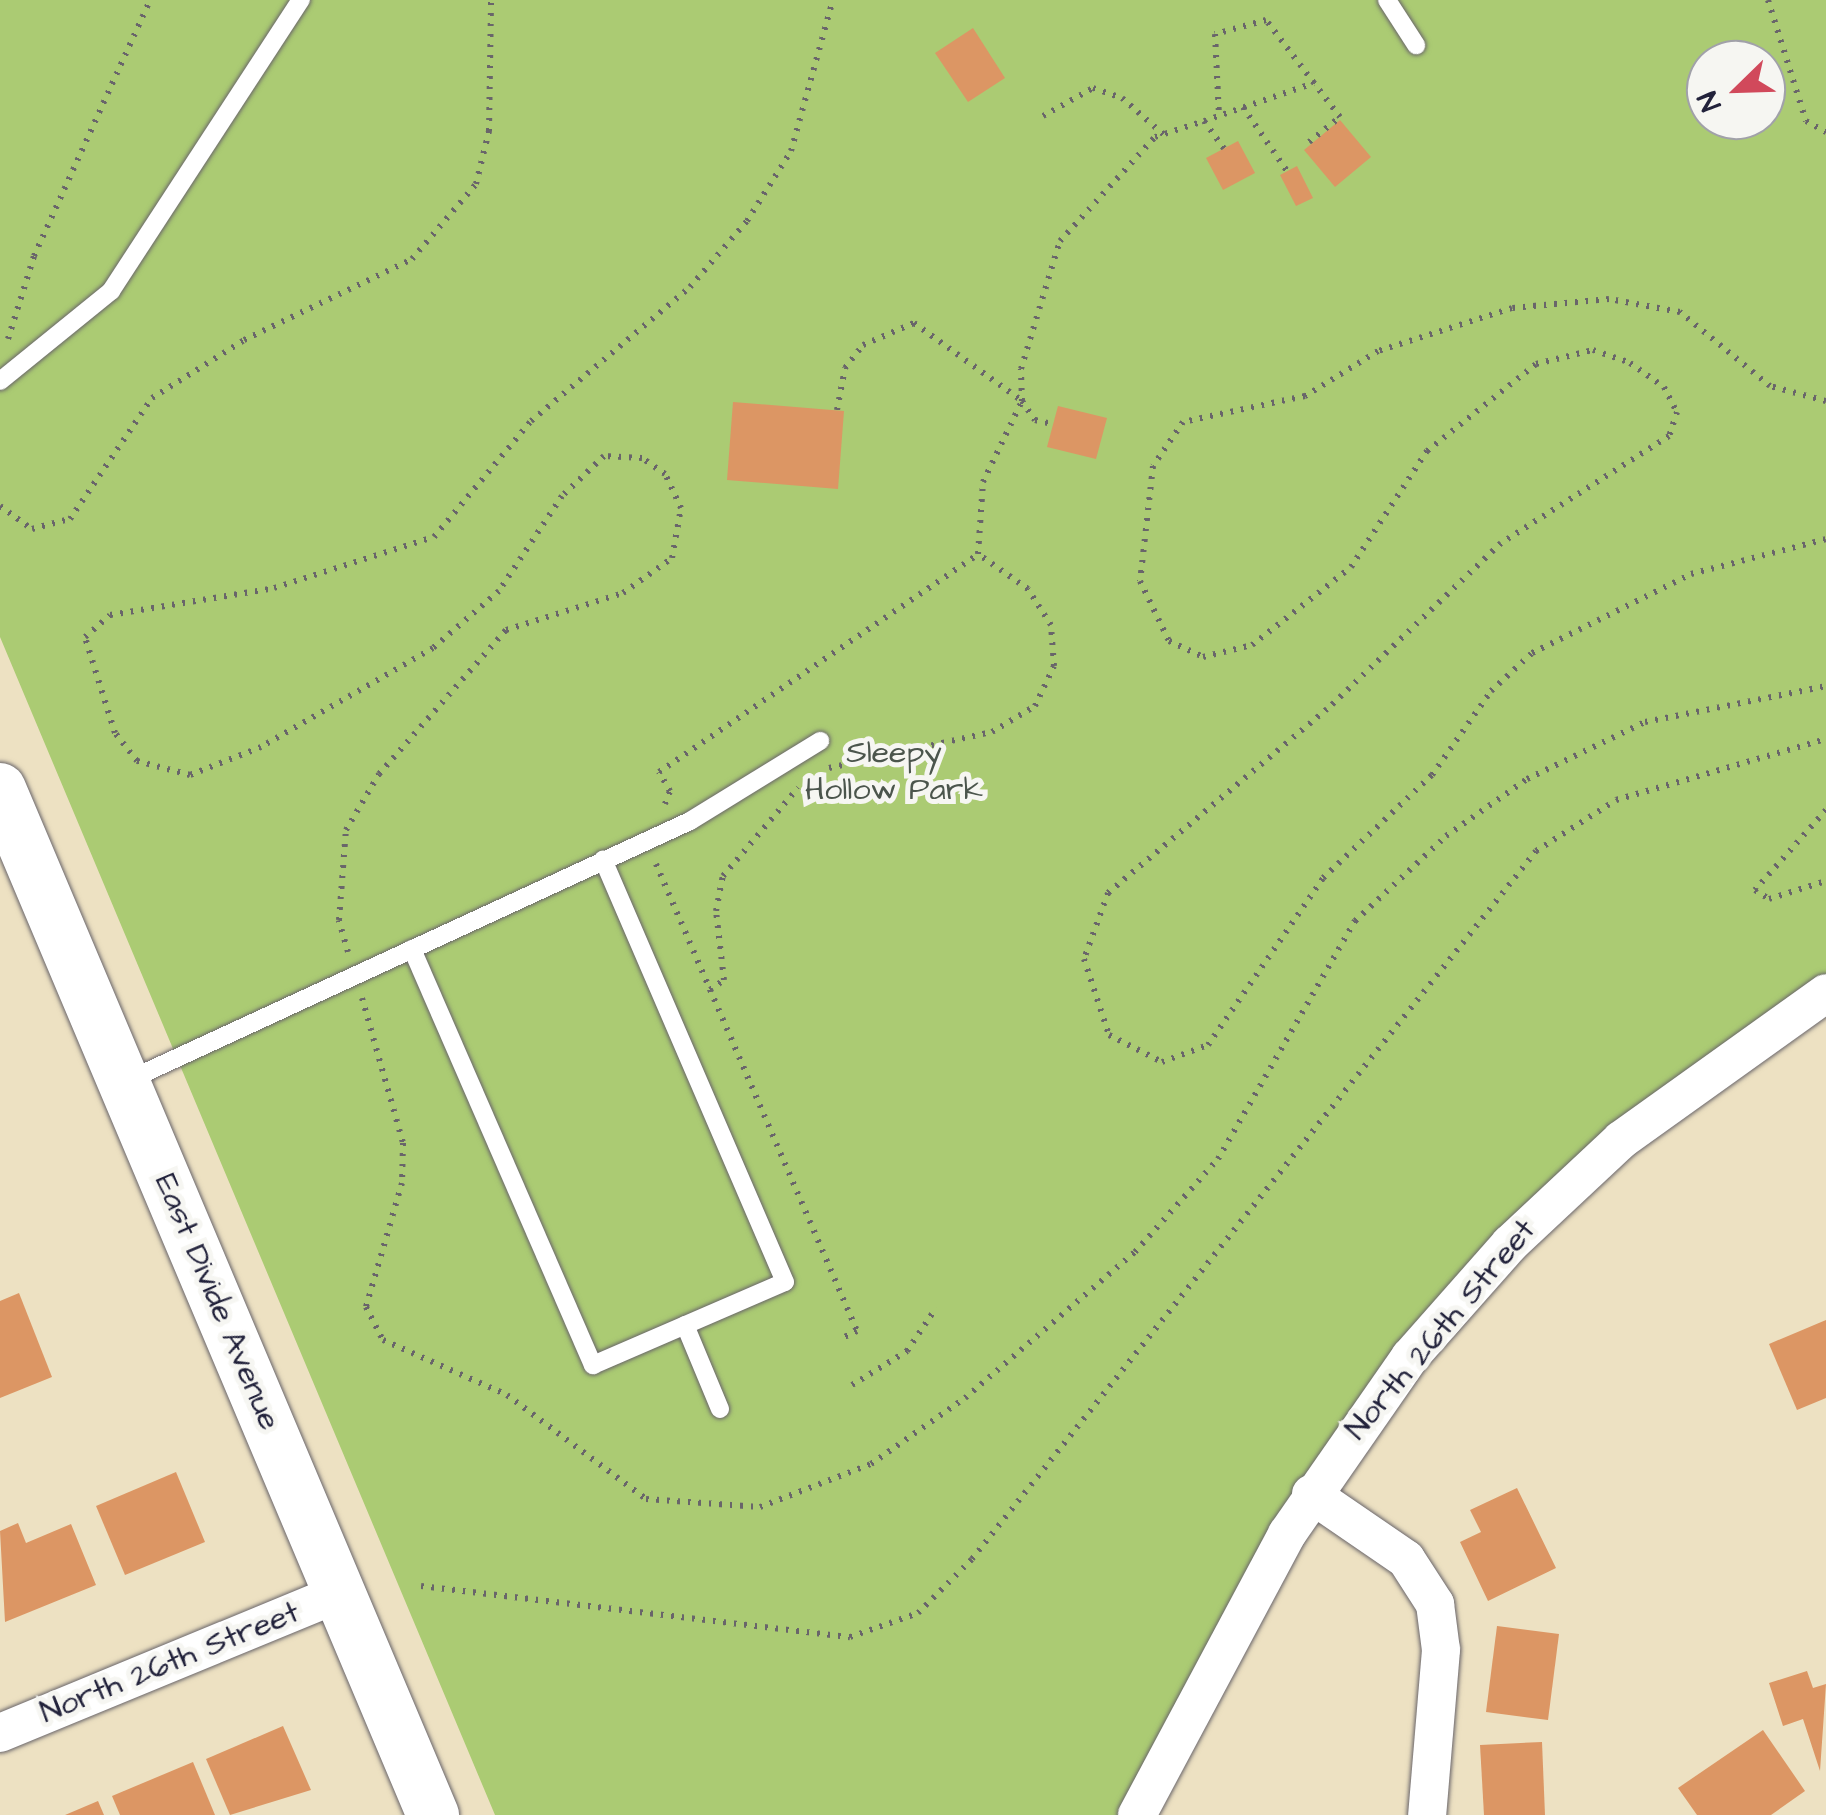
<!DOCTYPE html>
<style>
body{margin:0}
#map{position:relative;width:1826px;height:1815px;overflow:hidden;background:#ede1c2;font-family:"Architects Daughter",sans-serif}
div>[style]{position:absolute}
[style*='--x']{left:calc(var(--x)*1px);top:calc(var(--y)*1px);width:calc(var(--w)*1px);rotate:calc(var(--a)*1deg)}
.green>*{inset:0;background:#abcb73}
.building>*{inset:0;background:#dc9664}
.path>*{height:6px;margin-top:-3px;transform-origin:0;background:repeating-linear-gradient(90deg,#69656a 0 2.5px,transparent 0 10.5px)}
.roads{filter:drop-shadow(0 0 2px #69656a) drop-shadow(0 0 2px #69656a)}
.lane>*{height:18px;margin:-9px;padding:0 9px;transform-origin:9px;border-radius:9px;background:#fff}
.street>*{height:38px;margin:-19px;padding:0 19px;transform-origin:19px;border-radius:19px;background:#fff}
.secondary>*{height:52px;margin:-26px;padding:0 26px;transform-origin:26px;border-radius:26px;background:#fff}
span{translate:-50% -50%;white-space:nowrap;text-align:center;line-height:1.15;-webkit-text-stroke:10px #f6f6f2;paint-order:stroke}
.park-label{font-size:32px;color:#4b554c}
.street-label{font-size:32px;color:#22223b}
.north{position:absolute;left:1686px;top:40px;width:100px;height:100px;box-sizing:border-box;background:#f6f6f2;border:2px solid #a1a1a9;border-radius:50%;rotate:247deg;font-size:28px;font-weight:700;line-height:40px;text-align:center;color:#22223b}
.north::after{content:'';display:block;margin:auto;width:35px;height:45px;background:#d1495b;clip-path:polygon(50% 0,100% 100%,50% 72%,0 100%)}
</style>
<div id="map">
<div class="green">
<div style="clip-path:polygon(evenodd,0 0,1826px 0,1826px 993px,1742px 1046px,1410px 1357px,1136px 1815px,495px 1815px,0 637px,0 0,1706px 60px,1766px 60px,1766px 120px,1706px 120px,1706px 60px)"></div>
</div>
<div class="building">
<div style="clip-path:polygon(973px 28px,1005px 78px,968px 102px,935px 53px)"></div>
<div style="clip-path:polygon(1340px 120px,1371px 157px,1335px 187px,1304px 150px)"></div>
<div style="clip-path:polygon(1238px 141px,1255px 173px,1223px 190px,1206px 158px)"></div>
<div style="clip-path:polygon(1297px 166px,1313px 198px,1296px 206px,1280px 175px)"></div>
<div style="clip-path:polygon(733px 402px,844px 411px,838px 489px,727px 480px)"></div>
<div style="clip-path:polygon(1058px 406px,1107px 418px,1096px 459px,1047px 447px)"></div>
<div style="clip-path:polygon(19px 1293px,52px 1377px,0 1398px,0 1301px)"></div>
<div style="clip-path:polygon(1826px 1320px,1826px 1398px,1797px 1410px,1769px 1344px)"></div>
<div style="clip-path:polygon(176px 1472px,205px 1542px,125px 1575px,96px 1506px)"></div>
<div style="clip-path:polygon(1517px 1488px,1556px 1568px,1488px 1601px,1460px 1542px,1481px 1532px,1470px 1510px)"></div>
<div style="clip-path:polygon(18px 1523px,26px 1543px,71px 1524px,96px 1585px,5px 1622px,0 1531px)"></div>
<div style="clip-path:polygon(1497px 1626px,1559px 1634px,1548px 1720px,1486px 1712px)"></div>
<div style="clip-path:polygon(1807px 1671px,1813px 1688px,1826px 1684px,1820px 1771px,1803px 1719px,1783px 1726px,1769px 1683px)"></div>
<div style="clip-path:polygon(283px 1726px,311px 1790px,230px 1815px,206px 1759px)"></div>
<div style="clip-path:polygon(1763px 1730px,1805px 1791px,1771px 1815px,1697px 1815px,1678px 1788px)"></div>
<div style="clip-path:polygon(1542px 1742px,1545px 1815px,1484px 1815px,1480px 1745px)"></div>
<div style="clip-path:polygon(193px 1762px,215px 1815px,120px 1815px,112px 1796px)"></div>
<div style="clip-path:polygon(98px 1801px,104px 1815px,65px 1815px)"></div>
</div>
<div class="path">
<div style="--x:1768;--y:0;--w:127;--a:72.6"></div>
<div style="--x:1806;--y:121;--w:23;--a:29"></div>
<div style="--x:1243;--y:107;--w:78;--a:55.5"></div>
<div style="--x:1043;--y:116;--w:57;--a:-29.2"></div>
<div style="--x:1093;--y:88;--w:31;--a:19"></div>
<div style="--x:1122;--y:98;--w:55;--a:41.3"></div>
<div style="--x:1204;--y:121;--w:34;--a:54"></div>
<div style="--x:1309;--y:142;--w:40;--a:-39"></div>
<div style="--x:1340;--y:117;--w:43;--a:-127.4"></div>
<div style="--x:8;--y:339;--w:87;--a:-72.6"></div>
<div style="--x:34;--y:256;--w:281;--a:-65.6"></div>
<div style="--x:1826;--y:401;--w:58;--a:-165"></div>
<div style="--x:1770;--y:386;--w:117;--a:-140.6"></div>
<div style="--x:1680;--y:312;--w:72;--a:-169.6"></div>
<div style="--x:1609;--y:299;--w:97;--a:174.7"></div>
<div style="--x:1512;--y:308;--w:141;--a:162.2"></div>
<div style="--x:1378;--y:351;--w:86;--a:148.3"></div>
<div style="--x:1305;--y:396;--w:125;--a:168"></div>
<div style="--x:1183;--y:422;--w:53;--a:124.3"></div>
<div style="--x:1153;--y:466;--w:116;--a:96.4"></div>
<div style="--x:1140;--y:581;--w:67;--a:64.2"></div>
<div style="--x:1169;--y:641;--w:38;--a:25"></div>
<div style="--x:1203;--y:657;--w:50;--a:-13.8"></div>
<div style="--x:1252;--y:645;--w:126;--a:-38.2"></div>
<div style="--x:1351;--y:567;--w:139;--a:-56.8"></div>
<div style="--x:1427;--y:451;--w:139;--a:-38.6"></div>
<div style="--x:1536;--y:364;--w:59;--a:-13.8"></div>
<div style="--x:1593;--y:350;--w:39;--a:19"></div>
<div style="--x:1630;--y:363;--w:42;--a:35.2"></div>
<div style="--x:1664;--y:387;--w:28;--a:63"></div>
<div style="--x:1677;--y:412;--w:25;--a:108"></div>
<div style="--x:1669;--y:436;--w:199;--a:147.5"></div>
<div style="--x:1501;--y:543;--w:240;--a:136.3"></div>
<div style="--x:1327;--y:709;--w:286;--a:140"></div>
<div style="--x:1108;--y:893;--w:70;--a:110"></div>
<div style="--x:1084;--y:959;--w:80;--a:71.8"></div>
<div style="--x:1109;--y:1035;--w:59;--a:27"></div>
<div style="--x:1162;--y:1062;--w:49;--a:-20.3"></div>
<div style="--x:1208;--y:1045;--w:203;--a:-55.4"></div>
<div style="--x:1323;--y:878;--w:150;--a:-43.4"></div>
<div style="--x:1432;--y:775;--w:103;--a:-54.9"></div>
<div style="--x:1491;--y:691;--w:56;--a:-42.8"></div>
<div style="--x:1532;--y:653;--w:178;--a:-26.4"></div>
<div style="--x:1691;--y:574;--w:139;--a:-14.5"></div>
<div style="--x:837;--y:410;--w:43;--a:-79.2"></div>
<div style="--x:845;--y:368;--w:29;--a:-52"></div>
<div style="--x:863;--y:345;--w:56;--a:-23.3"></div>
<div style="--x:914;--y:323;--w:133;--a:35.8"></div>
<div style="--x:1022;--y:401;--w:23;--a:56"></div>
<div style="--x:1035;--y:420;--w:18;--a:13"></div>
<div style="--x:0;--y:506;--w:39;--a:36"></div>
<div style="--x:32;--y:529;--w:39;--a:-15"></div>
<div style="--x:70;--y:519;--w:146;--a:-55.9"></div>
<div style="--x:152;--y:398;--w:109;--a:-32.2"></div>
<div style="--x:244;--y:340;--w:187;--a:-25.7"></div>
<div style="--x:412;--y:259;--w:99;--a:-49.5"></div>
<div style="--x:476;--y:184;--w:55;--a:-76.2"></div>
<div style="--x:489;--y:131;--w:131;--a:-89.1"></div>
<div style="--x:829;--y:768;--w:167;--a:-12.5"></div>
<div style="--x:992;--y:732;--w:50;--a:-31.2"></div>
<div style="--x:1035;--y:706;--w:44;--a:-64.6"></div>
<div style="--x:1054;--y:666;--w:41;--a:-94.2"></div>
<div style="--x:1051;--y:625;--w:43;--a:-122.6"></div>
<div style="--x:1028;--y:589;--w:61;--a:-145"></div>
<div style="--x:665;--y:804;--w:14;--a:-69"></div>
<div style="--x:670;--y:791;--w:22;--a:-120"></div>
<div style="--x:659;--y:772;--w:386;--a:-34.3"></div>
<div style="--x:978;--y:554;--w:72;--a:-86"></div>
<div style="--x:983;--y:482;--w:90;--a:-64.3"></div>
<div style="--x:1022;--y:401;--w:32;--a:-92"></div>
<div style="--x:1021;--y:369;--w:134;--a:-73.1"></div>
<div style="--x:1060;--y:241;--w:141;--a:-47.6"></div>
<div style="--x:1155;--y:137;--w:52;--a:-18.1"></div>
<div style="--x:1204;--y:121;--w:116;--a:-19.1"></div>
<div style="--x:1314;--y:83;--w:79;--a:-127.3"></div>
<div style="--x:1266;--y:20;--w:53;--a:164.6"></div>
<div style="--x:1215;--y:34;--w:81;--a:87.2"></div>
<div style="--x:1826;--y:810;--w:107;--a:131.6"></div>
<div style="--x:1755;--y:890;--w:17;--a:33"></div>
<div style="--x:1769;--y:899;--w:60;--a:-17.5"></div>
<div style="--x:656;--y:864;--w:508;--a:66.71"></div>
<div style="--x:857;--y:1331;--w:17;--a:155"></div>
<div style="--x:348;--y:952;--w:33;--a:-106"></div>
<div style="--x:339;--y:920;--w:90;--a:-85.6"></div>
<div style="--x:346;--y:830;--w:65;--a:-59.5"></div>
<div style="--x:379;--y:774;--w:192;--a:-48.6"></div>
<div style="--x:506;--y:630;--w:123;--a:-17.5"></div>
<div style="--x:623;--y:593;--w:60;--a:-35.5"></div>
<div style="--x:672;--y:558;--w:51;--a:-79.8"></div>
<div style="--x:681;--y:508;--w:38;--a:-115"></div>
<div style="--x:665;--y:474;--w:28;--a:-145"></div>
<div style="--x:642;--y:458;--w:38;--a:-177"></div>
<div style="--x:604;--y:456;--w:58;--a:136.4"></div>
<div style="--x:562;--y:496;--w:114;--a:123.6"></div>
<div style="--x:499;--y:591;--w:87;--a:139.2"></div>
<div style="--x:433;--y:648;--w:198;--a:150.1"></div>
<div style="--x:261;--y:747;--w:76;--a:158.5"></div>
<div style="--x:190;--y:775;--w:55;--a:-165.2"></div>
<div style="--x:137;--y:761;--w:36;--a:-128"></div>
<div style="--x:115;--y:733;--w:101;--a:-107.4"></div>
<div style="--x:85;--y:637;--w:33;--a:-41"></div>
<div style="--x:110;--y:615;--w:166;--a:-9.3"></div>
<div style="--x:274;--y:588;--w:168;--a:-17.7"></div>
<div style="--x:434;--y:537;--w:151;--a:-50.1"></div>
<div style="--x:531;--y:421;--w:208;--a:-40.1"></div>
<div style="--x:690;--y:287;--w:87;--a:-49.2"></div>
<div style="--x:747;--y:221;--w:83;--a:-57.8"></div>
<div style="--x:791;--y:151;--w:157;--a:-74.5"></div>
<div style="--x:710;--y:990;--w:17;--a:-36"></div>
<div style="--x:724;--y:980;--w:69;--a:-96.6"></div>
<div style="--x:716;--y:911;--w:36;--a:-79"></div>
<div style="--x:723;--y:876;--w:116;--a:-49.6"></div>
<div style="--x:362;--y:998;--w:151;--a:74.2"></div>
<div style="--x:403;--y:1143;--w:40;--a:91.4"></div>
<div style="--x:402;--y:1183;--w:129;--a:106.2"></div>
<div style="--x:366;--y:1307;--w:37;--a:63"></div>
<div style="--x:383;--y:1340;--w:136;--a:23.9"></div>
<div style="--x:507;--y:1395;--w:174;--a:36.8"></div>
<div style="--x:646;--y:1499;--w:114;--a:4"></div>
<div style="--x:760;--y:1507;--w:119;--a:-21.2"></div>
<div style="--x:871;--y:1464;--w:115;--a:-35.1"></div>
<div style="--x:965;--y:1398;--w:224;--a:-40.7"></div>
<div style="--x:1135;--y:1252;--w:125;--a:-48.3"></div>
<div style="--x:1218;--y:1159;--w:275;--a:-60.1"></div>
<div style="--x:1355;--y:921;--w:125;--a:-43"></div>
<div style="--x:1446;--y:836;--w:99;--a:-35.1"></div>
<div style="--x:1527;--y:779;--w:131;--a:-25.8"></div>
<div style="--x:1645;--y:722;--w:185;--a:-11.2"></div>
<div style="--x:852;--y:1385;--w:65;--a:-31.7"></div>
<div style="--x:907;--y:1351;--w:52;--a:-56"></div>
<div style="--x:421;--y:1586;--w:432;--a:6.8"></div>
<div style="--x:850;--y:1637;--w:72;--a:-19.4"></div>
<div style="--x:918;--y:1613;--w:76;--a:-45"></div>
<div style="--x:972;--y:1559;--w:905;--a:-51.46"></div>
<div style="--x:1536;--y:851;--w:95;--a:-32.5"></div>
<div style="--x:1616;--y:800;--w:219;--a:-16.2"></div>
</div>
<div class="roads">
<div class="lane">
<div style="--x:1387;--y:0;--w:54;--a:57.2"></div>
<div style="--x:0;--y:381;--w:143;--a:-39"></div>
<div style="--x:111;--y:291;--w:348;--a:-56.9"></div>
<div style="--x:412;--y:949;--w:454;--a:66.5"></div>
<div style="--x:593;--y:1365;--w:209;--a:-23.4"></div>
<div style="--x:785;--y:1282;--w:460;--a:-113.3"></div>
<div style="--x:129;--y:1080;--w:618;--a:-24.78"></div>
<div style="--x:690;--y:821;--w:153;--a:-31.6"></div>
<div style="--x:685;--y:1325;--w:91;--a:67.4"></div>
</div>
<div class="street">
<div style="--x:1311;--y:1494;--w:115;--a:34.4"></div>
<div style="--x:1406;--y:1559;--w:54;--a:57.2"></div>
<div style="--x:1435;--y:1604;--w:46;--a:82.6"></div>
<div style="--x:1441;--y:1650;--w:166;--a:94.8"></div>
<div style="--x:0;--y:1733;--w:367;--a:-22.4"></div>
<div style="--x:1137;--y:1815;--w:319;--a:-61.9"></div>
<div style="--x:1287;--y:1534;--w:216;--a:-55.2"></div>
<div style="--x:1410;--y:1357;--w:151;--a:-48.5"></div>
<div style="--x:1510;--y:1244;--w:152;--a:-43.1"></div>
<div style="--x:1621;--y:1140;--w:252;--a:-35.6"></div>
</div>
<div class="secondary">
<div style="--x:0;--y:789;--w:1114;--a:67.12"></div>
</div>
</div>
<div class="park-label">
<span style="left:894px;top:772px">Sleepy<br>Hollow Park</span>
</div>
<div class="street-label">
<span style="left:217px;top:1302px;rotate:67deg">East Divide Avenue</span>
<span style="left:1441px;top:1330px;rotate:-50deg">North 26th Street</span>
<span style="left:170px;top:1663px;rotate:-22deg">North 26th Street</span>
</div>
<div class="north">N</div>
</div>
